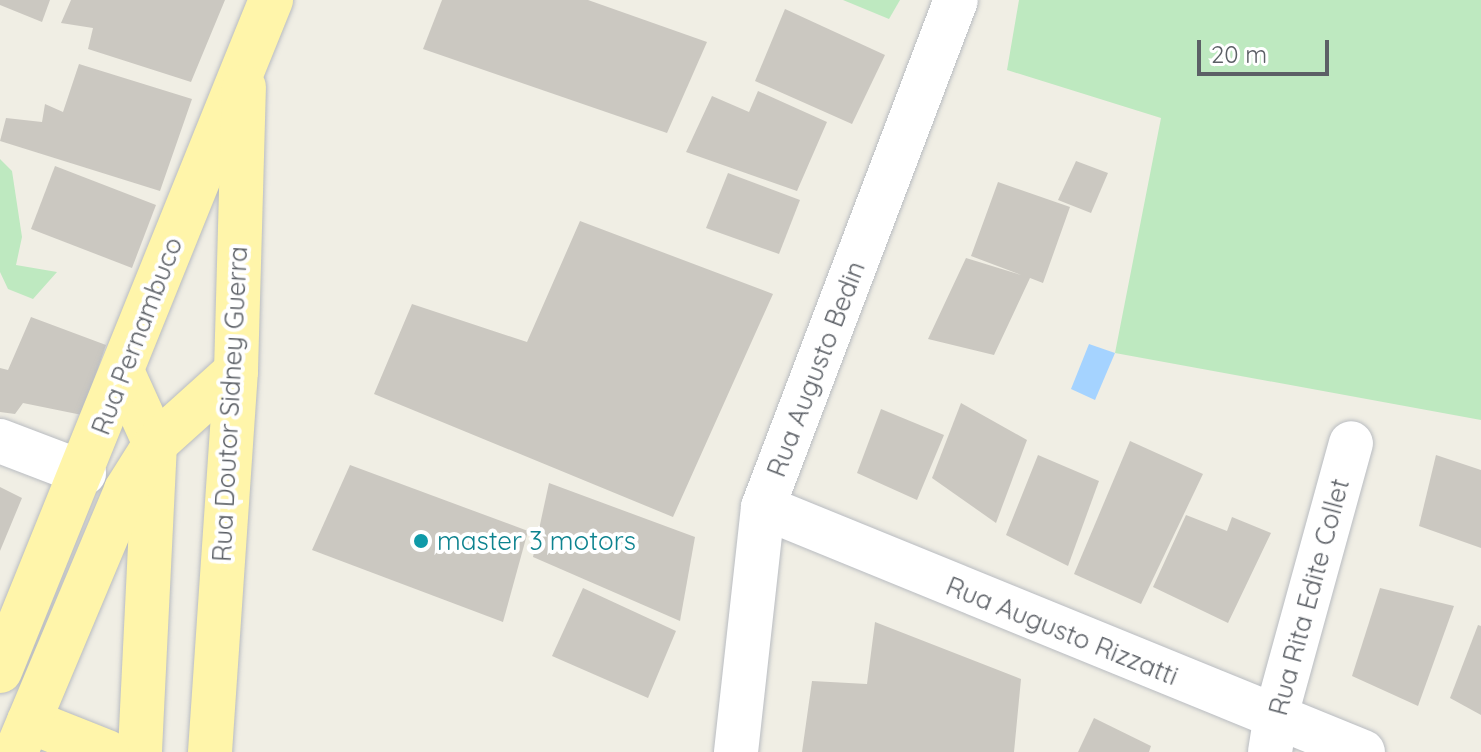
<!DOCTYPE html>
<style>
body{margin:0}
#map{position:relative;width:1481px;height:752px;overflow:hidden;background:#f0eee4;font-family:Quicksand,sans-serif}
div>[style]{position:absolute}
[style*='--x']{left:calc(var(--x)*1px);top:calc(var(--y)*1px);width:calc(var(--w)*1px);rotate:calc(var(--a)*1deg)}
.green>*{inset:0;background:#bee9c0}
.water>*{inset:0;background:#a5d3ff}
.building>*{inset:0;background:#cbc8c1}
.roads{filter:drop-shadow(0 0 2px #b9bcc1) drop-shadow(0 0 2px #b9bcc1)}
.minor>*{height:44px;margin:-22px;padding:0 22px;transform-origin:22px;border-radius:22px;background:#fff}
.major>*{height:44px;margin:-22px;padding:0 22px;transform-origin:22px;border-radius:22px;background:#fff5aa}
.dots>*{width:22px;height:22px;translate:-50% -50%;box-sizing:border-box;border:4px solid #fff;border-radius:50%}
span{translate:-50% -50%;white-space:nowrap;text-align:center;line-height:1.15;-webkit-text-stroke:8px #fff;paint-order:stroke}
.street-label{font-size:26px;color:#5c6066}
.culture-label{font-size:26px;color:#0d838f}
.left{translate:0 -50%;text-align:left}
.scale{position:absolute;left:1197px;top:40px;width:132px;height:36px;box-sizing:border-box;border:4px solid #5c6066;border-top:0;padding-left:10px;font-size:24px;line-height:28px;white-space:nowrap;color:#5c6066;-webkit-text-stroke:6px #fff;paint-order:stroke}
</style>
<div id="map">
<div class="green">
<div style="clip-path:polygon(843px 0,900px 0,889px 19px)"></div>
<div style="clip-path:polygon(1019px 0,1481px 0,1481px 420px,1115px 353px,1161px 118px,1007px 70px)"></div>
<div style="clip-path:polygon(0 159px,12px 171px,22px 237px,16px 265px,57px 272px,33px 299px,8px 289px,0 272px)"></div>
</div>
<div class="water">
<div style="clip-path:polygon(1089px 344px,1115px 353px,1095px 400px,1071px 389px)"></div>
</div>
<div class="building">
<div style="clip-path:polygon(0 0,50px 0,42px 22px,0 5px)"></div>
<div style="clip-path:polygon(71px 0,225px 0,191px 82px,88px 49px,93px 28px,61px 23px)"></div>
<div style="clip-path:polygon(442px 0,588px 0,707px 42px,667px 133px,423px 49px)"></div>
<div style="clip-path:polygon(785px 9px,885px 55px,852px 124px,755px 81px)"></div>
<div style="clip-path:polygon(79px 64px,192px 99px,160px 191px,0 141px,6px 118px,42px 122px,45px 104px,63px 112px)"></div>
<div style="clip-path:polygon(758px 91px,827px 122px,797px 191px,686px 152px,712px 96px,749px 112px)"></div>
<div style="clip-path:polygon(1076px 161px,1108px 173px,1091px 213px,1058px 200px)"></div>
<div style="clip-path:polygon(55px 166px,156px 205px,132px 268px,31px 229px)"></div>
<div style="clip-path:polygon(728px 173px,800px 200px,779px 254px,706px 228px)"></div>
<div style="clip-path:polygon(998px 182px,1070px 207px,1043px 283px,1030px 278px,994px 355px,928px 339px,966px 258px,1021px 275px,971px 256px)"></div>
<div style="clip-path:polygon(580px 221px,773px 294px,673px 517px,374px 394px,412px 304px,527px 342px)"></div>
<div style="clip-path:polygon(31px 317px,106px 345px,82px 415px,23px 403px,15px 414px,0 412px,0 368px,8px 370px)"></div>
<div style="clip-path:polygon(961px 403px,1027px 440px,996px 523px,932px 478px)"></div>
<div style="clip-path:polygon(881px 409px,944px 435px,917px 500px,857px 473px)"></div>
<div style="clip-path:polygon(1130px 441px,1203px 474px,1141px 604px,1074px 574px)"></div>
<div style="clip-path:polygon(1038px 455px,1099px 481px,1068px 566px,1006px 535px)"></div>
<div style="clip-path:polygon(1436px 455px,1481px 470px,1481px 548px,1419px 526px)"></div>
<div style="clip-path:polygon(350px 465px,528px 531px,503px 622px,312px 550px)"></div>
<div style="clip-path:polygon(549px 483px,695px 537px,680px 621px,533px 557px)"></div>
<div style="clip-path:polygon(0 487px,22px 498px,0 551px)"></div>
<div style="clip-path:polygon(1186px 515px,1227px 531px,1232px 517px,1271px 533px,1228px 623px,1153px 587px)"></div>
<div style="clip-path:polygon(583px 588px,676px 631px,648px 698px,552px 656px)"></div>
<div style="clip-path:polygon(1380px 588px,1454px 606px,1418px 706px,1352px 676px)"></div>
<div style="clip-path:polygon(875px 622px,1021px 679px,1014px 752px,802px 752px,812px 681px,867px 684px)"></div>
<div style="clip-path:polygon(1478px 625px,1481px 626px,1481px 715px,1450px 698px)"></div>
<div style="clip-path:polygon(1094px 718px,1151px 746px,1149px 752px,1078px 752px)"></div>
</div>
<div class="roads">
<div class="minor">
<div style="--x:0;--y:441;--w:90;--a:20.9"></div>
<div style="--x:763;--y:507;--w:648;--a:22.21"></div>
<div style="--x:736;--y:752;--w:246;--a:-83.7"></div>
<div style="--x:763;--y:507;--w:542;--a:-69.16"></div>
<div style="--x:1270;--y:752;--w:33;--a:-81"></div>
<div style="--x:1275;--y:719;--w:286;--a:-74.6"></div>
</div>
<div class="major">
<div style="--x:122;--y:371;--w:80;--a:65.7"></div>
<div style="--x:155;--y:444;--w:308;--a:92.8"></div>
<div style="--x:0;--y:671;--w:724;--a:-68.01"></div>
<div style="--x:29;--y:721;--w:84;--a:21.7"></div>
<div style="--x:16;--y:752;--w:284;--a:-67.2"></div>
<div style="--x:126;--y:490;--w:54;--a:-57.8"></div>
<div style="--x:155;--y:444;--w:109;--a:-42"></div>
<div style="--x:210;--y:752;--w:382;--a:-86.1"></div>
<div style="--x:236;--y:371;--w:284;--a:-88.4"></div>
</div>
</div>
<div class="dots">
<div style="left:421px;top:541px;background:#0f9aa8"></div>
</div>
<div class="street-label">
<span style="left:137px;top:336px;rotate:-69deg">Rua Pernambuco</span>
<span style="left:816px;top:369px;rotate:-69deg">Rua Augusto Bedin</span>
<span style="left:230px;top:404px;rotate:-87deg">Rua Doutor Sidney Guerra</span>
<span style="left:1309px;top:597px;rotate:-75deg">Rua Rita Edite Collet</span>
<span style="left:1062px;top:631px;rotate:22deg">Rua Augusto Rizzatti</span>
</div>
<div class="culture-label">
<span class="left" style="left:437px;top:541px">master 3 motors</span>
</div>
<div class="scale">20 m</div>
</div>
